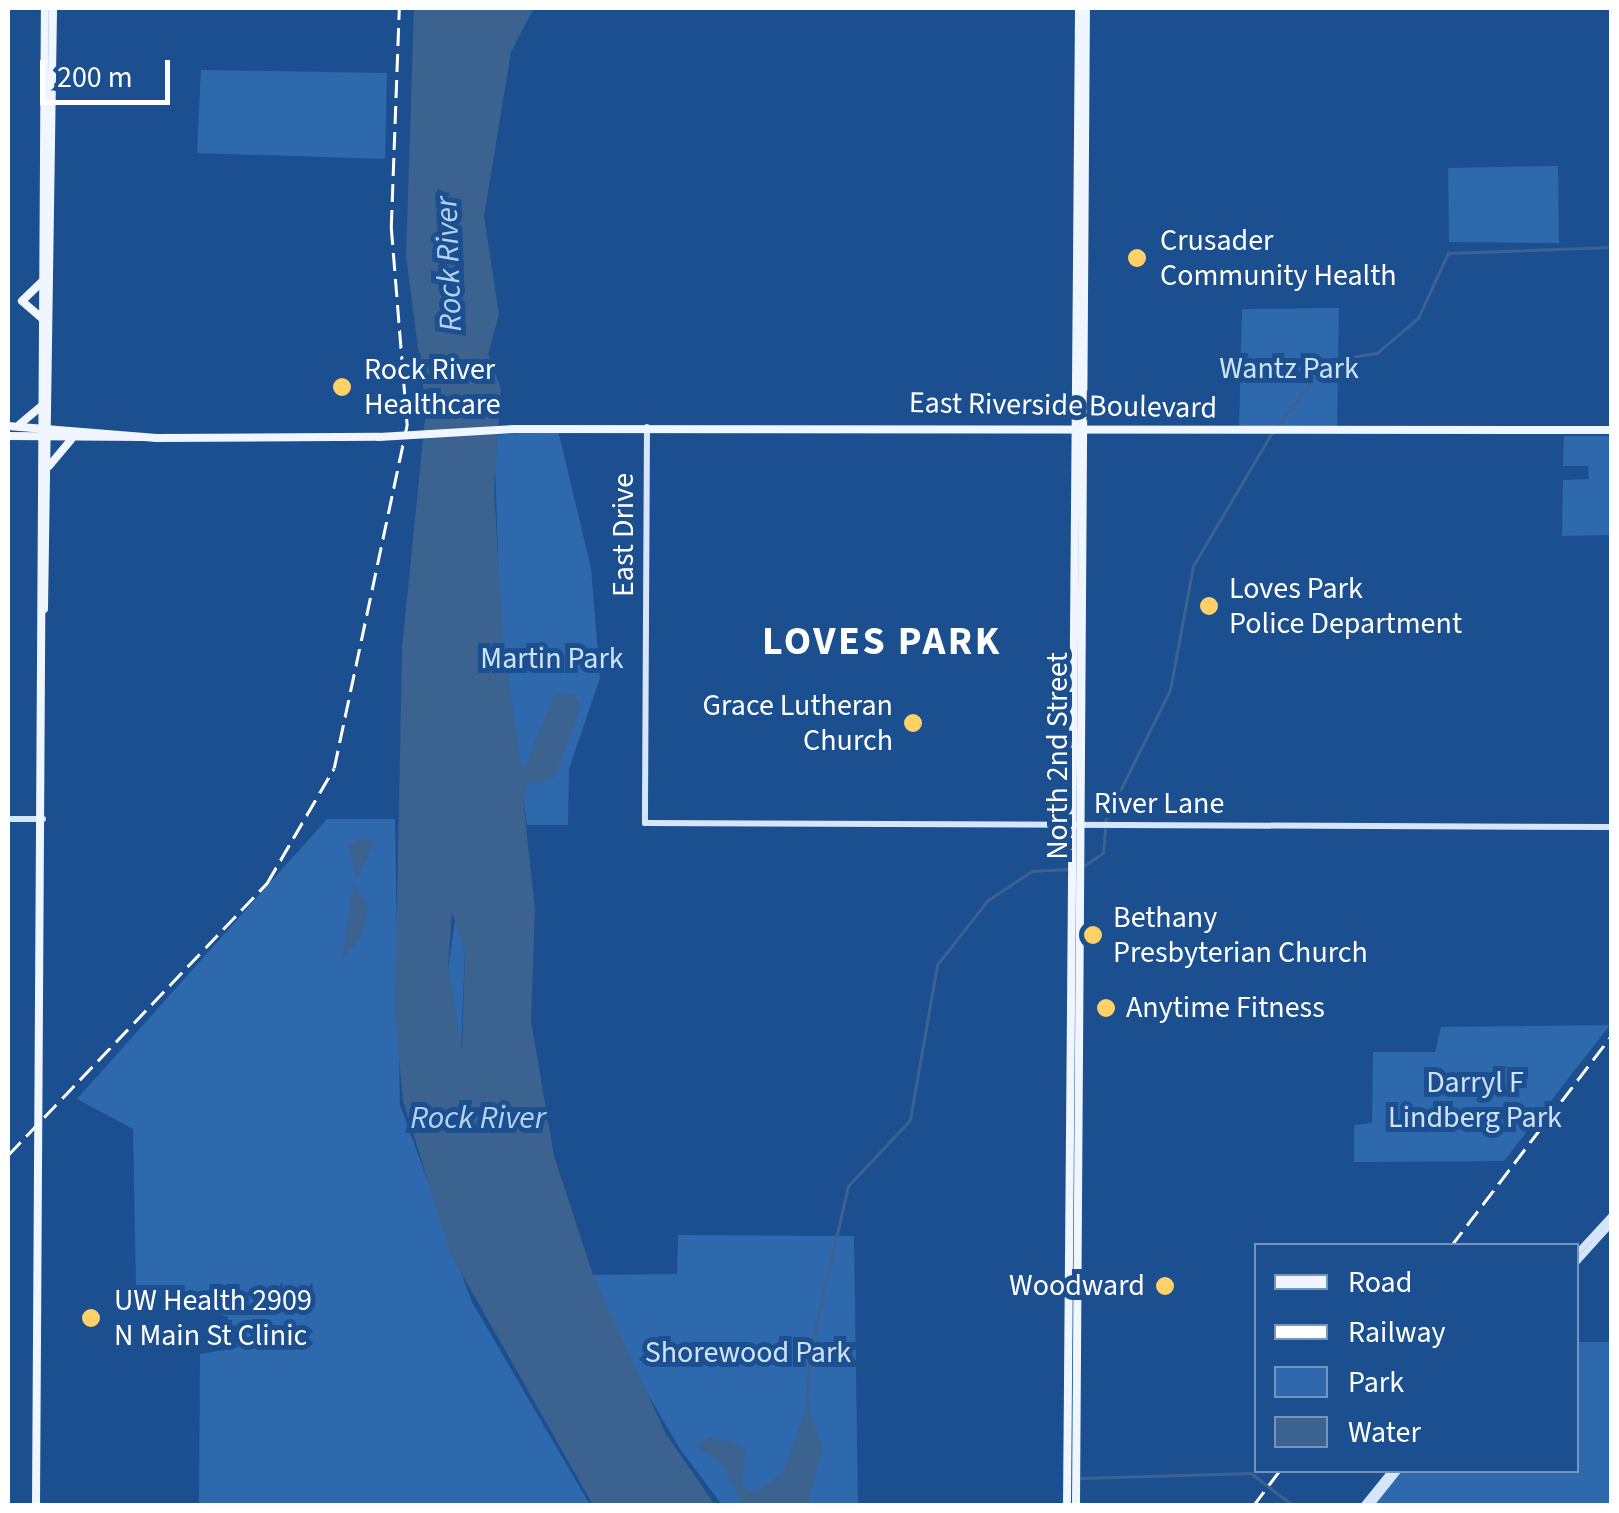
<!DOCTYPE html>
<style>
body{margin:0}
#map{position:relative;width:1619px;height:1513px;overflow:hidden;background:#1b4f8f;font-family:"Source Sans 3",sans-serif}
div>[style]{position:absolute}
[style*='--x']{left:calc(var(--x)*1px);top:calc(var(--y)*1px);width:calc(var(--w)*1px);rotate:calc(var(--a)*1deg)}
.green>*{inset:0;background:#2e69ad}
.water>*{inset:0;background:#3c6290}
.stream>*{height:2.5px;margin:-1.25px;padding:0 1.25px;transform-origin:1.25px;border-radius:1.25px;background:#3c6290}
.secondary>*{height:6px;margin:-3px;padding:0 3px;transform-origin:3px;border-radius:3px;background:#d6e6fa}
.primary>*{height:8px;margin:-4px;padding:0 4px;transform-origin:4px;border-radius:4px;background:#f0f6ff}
.rail>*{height:2.5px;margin-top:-1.25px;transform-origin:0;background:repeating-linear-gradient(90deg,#fff 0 18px,transparent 0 26px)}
.primary-bridge>*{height:8px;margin:-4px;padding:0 4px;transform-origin:4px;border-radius:4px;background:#f0f6ff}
.dots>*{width:28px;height:28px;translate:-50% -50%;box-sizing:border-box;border:5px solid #1b4f8f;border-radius:50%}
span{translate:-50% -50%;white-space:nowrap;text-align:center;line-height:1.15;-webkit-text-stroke:10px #1b4f8f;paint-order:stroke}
.poi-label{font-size:30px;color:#fff}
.left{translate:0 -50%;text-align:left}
.right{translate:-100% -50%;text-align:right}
.park-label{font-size:30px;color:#cfe3fa}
.street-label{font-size:30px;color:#fff}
.water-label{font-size:32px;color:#b5d3f5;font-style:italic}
.district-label{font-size:40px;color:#fff;font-weight:700;letter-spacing:2.5px}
.frame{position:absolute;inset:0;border:10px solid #fff;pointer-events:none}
.legend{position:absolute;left:1254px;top:1243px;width:325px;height:230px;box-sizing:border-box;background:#1b4f8f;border:2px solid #7695bc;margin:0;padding:12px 18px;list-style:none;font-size:30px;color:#fff}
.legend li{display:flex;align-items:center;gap:20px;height:50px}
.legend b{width:50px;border:2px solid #7695bc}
.scale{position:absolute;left:40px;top:60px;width:130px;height:45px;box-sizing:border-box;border:5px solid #fff;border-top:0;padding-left:12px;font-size:30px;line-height:35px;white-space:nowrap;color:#fff;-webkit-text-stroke:8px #1b4f8f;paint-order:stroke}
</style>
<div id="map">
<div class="green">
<div style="clip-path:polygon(201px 70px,387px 73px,385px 159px,197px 153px)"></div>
<div style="clip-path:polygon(1558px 166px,1559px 243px,1449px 242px,1448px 168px)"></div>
<div style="clip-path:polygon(1339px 308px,1337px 430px,1239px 430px,1242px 309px)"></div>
<div style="clip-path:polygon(558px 430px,591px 568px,600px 678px,569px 769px,568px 825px,527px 825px,501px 645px,494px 435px)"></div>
<div style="clip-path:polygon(1564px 436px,1611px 436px,1611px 535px,1562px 536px,1563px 480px,1589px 479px,1588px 466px,1563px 466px)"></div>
<div style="clip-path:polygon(327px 819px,395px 819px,400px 1105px,472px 1302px,590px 1505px,199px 1505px,200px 1354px,230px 1349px,228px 1317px,136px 1288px,133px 1129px,77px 1099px)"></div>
<div style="clip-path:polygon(456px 913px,465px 952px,461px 1051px,448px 969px)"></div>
<div style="clip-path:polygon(1610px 1025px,1504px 1161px,1354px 1162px,1354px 1125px,1372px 1123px,1373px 1052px,1435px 1052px,1441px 1027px)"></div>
<div style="clip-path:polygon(678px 1235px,854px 1236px,858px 1505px,722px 1505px,680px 1449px,615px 1339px,593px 1275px,677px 1274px)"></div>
<div style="clip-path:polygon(1577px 1342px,1611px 1342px,1611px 1505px,1373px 1506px,1402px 1471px,1576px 1470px)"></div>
</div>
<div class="water">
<div style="clip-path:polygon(evenodd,414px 8px,534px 8px,511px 52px,484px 216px,499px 315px,488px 354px,501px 389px,494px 488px,503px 642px,522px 773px,555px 693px,573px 694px,581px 706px,554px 778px,527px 785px,523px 797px,535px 910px,531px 1021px,554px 1156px,593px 1275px,666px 1434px,715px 1505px,593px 1505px,451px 1255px,403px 1101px,395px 1013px,402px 648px,426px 409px,406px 256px,414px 8px,452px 912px,465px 952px,462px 1050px,448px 969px,452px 912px)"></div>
<div style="clip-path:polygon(363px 837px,374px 843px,357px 879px,348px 846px)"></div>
<div style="clip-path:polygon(354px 884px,368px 905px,361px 939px,342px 958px)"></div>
<div style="clip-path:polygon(807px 1406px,823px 1449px,807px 1505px,743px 1505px,722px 1464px,695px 1445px,713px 1437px,745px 1448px,742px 1487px,756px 1493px,784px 1471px)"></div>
</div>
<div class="stream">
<div style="--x:1276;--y:428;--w:84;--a:-52.7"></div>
<div style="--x:1327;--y:361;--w:51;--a:-9.1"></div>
<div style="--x:1377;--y:353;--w:54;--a:-40.5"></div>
<div style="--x:1418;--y:318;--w:72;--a:-65.2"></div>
<div style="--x:1448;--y:253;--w:164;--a:-2.1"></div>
<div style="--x:1105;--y:821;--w:146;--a:-63.6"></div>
<div style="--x:1170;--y:690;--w:126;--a:-79.5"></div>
<div style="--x:1193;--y:566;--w:153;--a:-59.4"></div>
<div style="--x:1085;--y:865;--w:22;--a:-34"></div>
<div style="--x:1103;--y:853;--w:24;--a:-85"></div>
<div style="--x:807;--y:1408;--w:57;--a:-87"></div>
<div style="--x:810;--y:1351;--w:169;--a:-77"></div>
<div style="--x:848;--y:1186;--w:91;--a:-46.8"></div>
<div style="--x:910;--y:1120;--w:157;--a:-80.1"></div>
<div style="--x:937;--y:965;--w:83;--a:-51.9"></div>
<div style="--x:988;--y:900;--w:53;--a:-33.4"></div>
<div style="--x:1032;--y:871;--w:36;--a:-3"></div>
<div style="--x:1081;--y:1478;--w:170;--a:-1.7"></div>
<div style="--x:1251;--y:1473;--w:54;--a:37.5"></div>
</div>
<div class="secondary">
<div style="--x:647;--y:427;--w:396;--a:90.3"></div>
<div style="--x:645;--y:823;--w:967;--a:0.24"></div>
<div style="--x:8;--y:819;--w:35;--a:0"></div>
<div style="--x:1576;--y:1254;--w:53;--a:-47.3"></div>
<div style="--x:1576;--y:1263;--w:54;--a:-48"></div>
<div style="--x:1363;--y:1506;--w:46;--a:-51.1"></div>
<div style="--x:1370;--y:1506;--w:46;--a:-51.1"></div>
</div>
<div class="primary">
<div style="--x:22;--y:301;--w:30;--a:-44"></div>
<div style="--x:22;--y:301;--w:29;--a:41"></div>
<div style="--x:20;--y:424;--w:30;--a:-40"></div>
<div style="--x:8;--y:426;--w:149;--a:4.6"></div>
<div style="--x:157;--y:438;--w:222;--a:-0.3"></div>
<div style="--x:515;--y:429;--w:1097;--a:0.05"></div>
<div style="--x:8;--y:436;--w:136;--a:0.4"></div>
<div style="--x:49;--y:466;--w:34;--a:-50"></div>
<div style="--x:44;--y:609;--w:601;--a:-89.14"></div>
<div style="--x:36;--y:1506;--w:1498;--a:-89.66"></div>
<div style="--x:1067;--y:1506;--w:1498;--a:-89.54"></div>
<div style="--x:1076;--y:1506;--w:1498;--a:-89.62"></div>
</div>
<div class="rail">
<div style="--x:8;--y:1155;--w:376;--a:-46.4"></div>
<div style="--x:267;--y:883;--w:133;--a:-59.8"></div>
<div style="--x:334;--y:768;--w:350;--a:-78"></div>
<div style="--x:407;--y:426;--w:199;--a:-94.6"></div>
<div style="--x:391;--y:228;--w:220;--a:-87.9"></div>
<div style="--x:1451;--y:1246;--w:265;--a:-52.7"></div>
<div style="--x:1253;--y:1506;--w:45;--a:-53.1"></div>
</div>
<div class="primary-bridge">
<div style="--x:379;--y:437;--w:136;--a:-3.4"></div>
</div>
<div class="dots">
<div style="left:1137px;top:258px;background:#ffd166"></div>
<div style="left:342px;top:387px;background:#ffd166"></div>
<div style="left:1209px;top:606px;background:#ffd166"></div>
<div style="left:913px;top:723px;background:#ffd166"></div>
<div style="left:1093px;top:935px;background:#ffd166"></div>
<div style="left:1106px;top:1008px;background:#ffd166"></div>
<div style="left:1165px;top:1286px;background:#ffd166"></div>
<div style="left:91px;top:1318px;background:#ffd166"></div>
</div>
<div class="poi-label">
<span class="left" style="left:1160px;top:258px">Crusader<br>Community Health</span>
<span class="left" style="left:364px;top:387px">Rock River<br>Healthcare</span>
<span class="left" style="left:1229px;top:606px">Loves Park<br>Police Department</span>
<span class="right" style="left:893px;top:723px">Grace Lutheran<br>Church</span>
<span class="left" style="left:1113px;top:935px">Bethany<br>Presbyterian Church</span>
<span class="left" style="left:1126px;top:1008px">Anytime Fitness</span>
<span class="right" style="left:1145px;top:1286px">Woodward</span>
<span class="left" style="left:114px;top:1318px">UW Health 2909<br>N Main St Clinic</span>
</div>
<div class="park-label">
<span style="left:1289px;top:369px">Wantz Park</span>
<span style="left:552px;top:659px">Martin Park</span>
<span style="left:1475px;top:1100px">Darryl F<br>Lindberg Park</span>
<span style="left:748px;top:1353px">Shorewood Park</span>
</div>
<div class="street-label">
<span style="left:1063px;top:406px;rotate:1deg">East Riverside Boulevard</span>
<span style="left:624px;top:535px;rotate:-90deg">East Drive</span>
<span style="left:1058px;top:756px;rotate:-90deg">North 2nd Street</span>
<span style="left:1159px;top:804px">River Lane</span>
</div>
<div class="water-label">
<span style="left:449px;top:264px;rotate:-92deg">Rock River</span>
<span style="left:478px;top:1118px">Rock River</span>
</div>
<div class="district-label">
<span style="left:882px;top:642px">LOVES PARK</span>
</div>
<div class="frame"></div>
<ul class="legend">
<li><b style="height:12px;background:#f0f6ff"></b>Road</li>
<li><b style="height:12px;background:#fff"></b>Railway</li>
<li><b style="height:28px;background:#2e69ad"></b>Park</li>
<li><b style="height:28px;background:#3c6290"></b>Water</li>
</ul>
<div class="scale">200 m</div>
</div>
